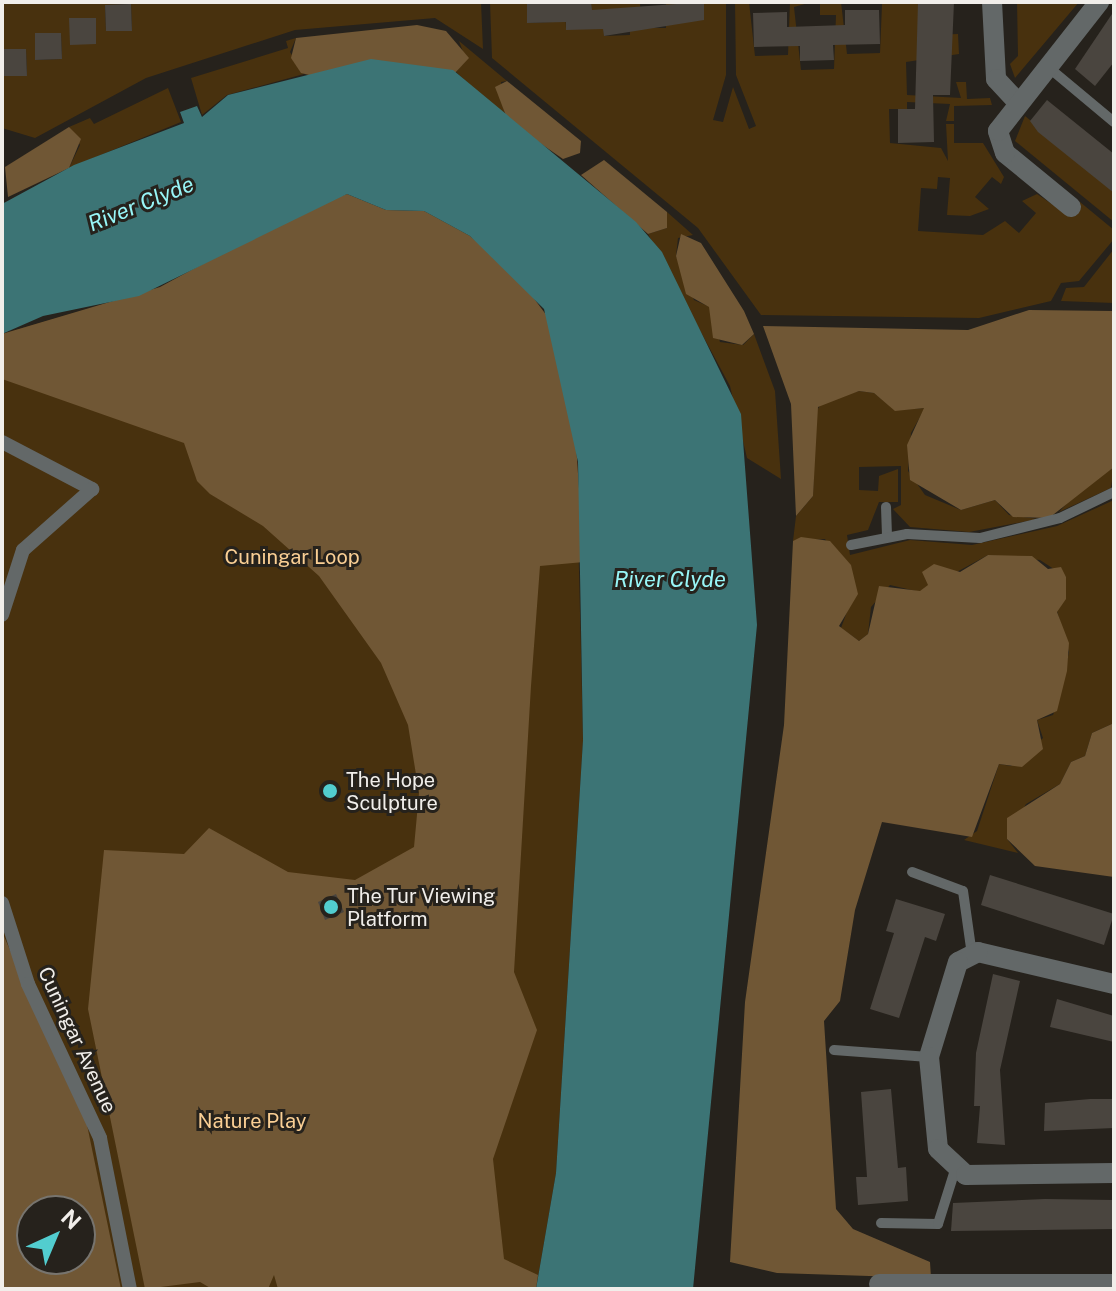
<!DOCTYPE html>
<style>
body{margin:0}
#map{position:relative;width:1116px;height:1291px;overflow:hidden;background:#26221c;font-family:"Public Sans",sans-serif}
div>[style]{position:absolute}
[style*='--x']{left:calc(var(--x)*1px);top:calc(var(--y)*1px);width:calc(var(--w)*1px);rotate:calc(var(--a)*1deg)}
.green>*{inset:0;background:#48310e}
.forest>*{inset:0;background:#705735}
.water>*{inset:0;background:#3c7475}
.building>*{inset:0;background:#4a453f}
.service>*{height:10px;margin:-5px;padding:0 5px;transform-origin:5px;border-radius:5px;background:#636868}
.pedestrian>*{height:14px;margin:-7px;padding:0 7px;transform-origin:7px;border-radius:7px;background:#636868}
.minor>*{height:20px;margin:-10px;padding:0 10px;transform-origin:10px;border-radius:10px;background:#636868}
.dots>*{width:22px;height:22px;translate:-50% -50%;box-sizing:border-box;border:4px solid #26221c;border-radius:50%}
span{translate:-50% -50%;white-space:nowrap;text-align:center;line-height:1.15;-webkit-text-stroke:6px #26221c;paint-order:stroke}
.park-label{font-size:20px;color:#facf94}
.poi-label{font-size:20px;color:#f1eeea}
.left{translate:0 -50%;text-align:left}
.street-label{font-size:20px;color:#f1eeea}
.water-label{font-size:22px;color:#98f6f7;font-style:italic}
.frame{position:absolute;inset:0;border:4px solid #f1eeea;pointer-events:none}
.north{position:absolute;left:16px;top:1195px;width:80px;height:80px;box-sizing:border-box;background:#26221c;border:2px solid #77746e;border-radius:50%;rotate:44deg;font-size:22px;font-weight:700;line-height:32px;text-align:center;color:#f1eeea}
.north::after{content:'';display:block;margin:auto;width:28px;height:36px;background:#52cdcf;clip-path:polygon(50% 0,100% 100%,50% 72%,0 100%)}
</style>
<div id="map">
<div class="green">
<div style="clip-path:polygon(evenodd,2px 2px,481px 2px,483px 49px,435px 18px,295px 30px,146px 78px,35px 138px,2px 128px,2px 76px,27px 75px,26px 49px,2px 49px,2px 2px,131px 4px,132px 30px,106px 31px,105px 5px,131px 4px,2px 2px,70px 18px,95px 18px,96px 44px,70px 44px,70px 18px,2px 2px,35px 33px,61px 33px,62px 59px,36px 60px,35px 33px)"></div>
<div style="clip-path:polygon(evenodd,490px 2px,527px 2px,528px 23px,553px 22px,553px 2px,640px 2px,641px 28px,666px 28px,666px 2px,677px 2px,678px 20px,704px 20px,704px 2px,726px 2px,726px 75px,713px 120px,723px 122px,733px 87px,749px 129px,756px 126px,736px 75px,735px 2px,749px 2px,755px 56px,788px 55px,790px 2px,812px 2px,794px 7px,801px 70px,834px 69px,836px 15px,820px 15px,820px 2px,841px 2px,847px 54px,880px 53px,882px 4px,918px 2px,931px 35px,958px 34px,959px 54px,906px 62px,907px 95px,961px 98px,956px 82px,966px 82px,967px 99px,990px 98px,992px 105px,954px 106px,954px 121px,946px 121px,950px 104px,907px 102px,907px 109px,889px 109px,890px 143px,941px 148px,948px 161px,946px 124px,954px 124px,954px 143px,983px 143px,1004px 177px,1001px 184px,992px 177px,975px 197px,989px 209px,970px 216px,947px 215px,950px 178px,938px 177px,937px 189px,921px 188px,918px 231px,983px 235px,1005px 221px,1019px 233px,1036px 213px,1022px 201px,1037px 194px,1068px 215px,1080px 202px,1114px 230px,1114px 239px,1079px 281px,1061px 283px,1051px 301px,979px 318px,761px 315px,698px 228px,492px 58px,490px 2px,565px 3px,591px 3px,592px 29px,566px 29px,565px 3px,490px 2px,629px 9px,630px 35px,604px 36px,603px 10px,629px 9px)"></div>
<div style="clip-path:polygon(1017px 2px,1079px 2px,1015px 78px,1010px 64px,1018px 56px)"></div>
<div style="clip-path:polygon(296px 38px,290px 52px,304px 74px,227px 95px,202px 115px,191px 78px,288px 48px,286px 41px)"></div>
<div style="clip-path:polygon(459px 41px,507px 81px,501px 82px,505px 117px,456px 72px,466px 60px)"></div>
<div style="clip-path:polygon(168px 88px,181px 122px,69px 168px,80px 145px,69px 127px,90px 118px,94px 124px)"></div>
<div style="clip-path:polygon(1025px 116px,1114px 188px,1114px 222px,1015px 141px)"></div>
<div style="clip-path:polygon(evenodd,424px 211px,470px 236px,560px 377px,576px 444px,583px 740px,556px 1173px,536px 1289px,2px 1289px,2px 334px,424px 211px,32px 1211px,80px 1211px,80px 1259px,32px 1259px,32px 1211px)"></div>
<div style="clip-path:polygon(667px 212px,693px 235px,678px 238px,676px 256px,694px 300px,710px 307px,720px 342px,743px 345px,754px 334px,775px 391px,781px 479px,747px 458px,730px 386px,648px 234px,667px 228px)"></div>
<div style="clip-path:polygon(1114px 249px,1114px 303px,1061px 301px,1066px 288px,1084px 287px)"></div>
<div style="clip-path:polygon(859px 391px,874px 393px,895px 410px,925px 408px,911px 433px,908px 471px,925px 495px,961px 510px,995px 500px,1009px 515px,1038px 519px,969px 532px,910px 527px,893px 509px,901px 505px,901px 466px,859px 467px,859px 490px,878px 491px,879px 476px,898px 469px,898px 502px,879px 502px,868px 530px,847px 535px,850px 555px,910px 540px,972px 545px,1057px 526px,1114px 500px,1114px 723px,1092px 733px,1085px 756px,1071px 762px,1060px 784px,1026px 804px,1007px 839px,1018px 853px,964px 840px,977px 831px,999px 764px,1011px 766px,1043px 738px,1037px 720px,1053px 715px,1058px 702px,1069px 652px,1057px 611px,1066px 577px,1040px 560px,988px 555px,920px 592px,890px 585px,871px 607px,868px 634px,859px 641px,841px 628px,856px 587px,825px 539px,793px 541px,796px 516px,813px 496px,815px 413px,823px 401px)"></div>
<div style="clip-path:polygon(1114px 467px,1111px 488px,1059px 512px,1078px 491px)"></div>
</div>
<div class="forest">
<div style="clip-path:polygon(417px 25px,446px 31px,469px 58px,455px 73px,317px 77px,301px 73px,291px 58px,296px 38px)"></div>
<div style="clip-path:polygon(507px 81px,581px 141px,580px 153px,563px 159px,508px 121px,495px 87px)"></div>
<div style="clip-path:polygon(69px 127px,81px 139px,69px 168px,8px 197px,5px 167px)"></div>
<div style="clip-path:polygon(604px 160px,667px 212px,667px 228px,648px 234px,581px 175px)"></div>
<div style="clip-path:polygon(347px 194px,386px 210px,424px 211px,470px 236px,518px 277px,547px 316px,576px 444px,584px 562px,540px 566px,531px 686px,514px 972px,537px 1030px,493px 1159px,504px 1259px,538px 1275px,536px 1289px,278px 1289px,274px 1275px,268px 1289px,212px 1289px,200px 1282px,145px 1289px,88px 1009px,104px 850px,184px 854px,209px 828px,288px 872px,355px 880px,414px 847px,419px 793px,408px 725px,381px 663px,319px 576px,263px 526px,210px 494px,197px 481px,184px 443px,2px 379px,2px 334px,160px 287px,304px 209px)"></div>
<div style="clip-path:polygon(681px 234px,701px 243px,744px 311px,754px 334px,742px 345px,713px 338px,709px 307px,686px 294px,676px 256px)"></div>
<div style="clip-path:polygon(1029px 310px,1114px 311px,1114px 467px,1049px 518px,1013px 517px,995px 500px,961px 510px,910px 480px,907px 445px,924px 408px,895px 411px,874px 393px,859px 391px,818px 407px,813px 496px,796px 516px,791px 404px,763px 326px,968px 330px)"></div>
<div style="clip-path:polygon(801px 537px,830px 541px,851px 565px,858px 594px,839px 626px,859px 641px,868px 634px,879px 586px,920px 591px,928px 585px,922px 572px,934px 564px,960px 572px,988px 555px,1032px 556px,1048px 569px,1061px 567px,1066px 577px,1066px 599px,1057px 612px,1069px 643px,1067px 671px,1057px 711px,1037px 720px,1043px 749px,1022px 767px,999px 764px,972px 837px,882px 822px,855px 910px,840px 1001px,824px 1021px,836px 1209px,853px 1229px,930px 1262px,931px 1278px,777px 1273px,730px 1262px,745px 1002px,784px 725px,793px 541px)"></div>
<div style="clip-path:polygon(1114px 723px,1114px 877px,1035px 866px,1007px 839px,1007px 818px,1060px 784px,1071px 762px,1085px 756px,1092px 733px)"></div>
<div style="clip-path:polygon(evenodd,2px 932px,86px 1120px,121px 1289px,2px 1289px,2px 932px,32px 1211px,80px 1211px,80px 1259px,32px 1259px,32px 1211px)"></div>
</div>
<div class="water">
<div style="clip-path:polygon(371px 59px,453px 70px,636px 222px,662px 252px,741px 414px,757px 625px,693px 1289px,536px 1289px,556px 1173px,583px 740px,578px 462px,544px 309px,470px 236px,424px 211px,386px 210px,347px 194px,139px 296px,43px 316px,2px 334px,2px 204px,74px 165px,184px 123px,180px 112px,197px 106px,202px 117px,228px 95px)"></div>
</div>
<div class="building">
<div style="clip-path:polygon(527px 2px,591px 2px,592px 10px,704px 2px,704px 20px,604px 36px,603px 29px,566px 30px,566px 22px,527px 23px)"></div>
<div style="clip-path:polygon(918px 2px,954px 2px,950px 95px,933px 95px,934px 142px,898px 143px,898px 109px,915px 109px)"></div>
<div style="clip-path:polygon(131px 4px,132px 31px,106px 31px,105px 5px)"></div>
<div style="clip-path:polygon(845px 10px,879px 10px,880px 44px,833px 45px,834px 60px,800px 61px,800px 46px,754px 47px,753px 13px,787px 12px,787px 27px,845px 25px)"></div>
<div style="clip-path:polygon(1114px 11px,1114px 62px,1095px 86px,1075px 69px)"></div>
<div style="clip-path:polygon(69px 18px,96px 18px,96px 44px,70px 45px)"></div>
<div style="clip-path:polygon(35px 33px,61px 33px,62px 59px,35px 60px)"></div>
<div style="clip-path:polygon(2px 49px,26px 49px,27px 76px,2px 76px)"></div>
<div style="clip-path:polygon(1047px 100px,1114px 154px,1114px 193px,1038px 132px,1030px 121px)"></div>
<div style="clip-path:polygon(990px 875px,1114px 914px,1104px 945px,981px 905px)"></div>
<div style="clip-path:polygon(336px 894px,344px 912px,325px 920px,318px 902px)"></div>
<div style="clip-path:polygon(896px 899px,945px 914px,936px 941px,925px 937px,899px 1018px,870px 1009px,894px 933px,886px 931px)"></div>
<div style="clip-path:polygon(993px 974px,1020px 981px,1000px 1070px,1005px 1145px,977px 1143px,980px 1106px,974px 1106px,976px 1053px)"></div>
<div style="clip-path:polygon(1057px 999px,1114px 1016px,1114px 1042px,1050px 1027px)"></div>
<div style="clip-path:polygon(891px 1089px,898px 1168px,906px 1167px,908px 1201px,858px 1205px,856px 1177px,867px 1177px,861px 1092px)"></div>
<div style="clip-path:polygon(1090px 1099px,1114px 1099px,1114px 1128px,1044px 1131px,1045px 1103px)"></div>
<div style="clip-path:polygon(1045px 1199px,1114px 1200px,1114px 1229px,951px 1231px,953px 1203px)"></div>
</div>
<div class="service">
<div style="--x:1048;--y:67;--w:86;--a:39.8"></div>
<div style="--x:886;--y:507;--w:30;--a:88"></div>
<div style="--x:851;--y:545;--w:57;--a:-11.1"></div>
<div style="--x:907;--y:534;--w:73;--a:3.1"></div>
<div style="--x:980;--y:538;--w:82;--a:-14"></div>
<div style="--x:1060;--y:518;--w:60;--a:-25.7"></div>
<div style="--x:912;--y:872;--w:54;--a:20.4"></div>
<div style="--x:963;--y:891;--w:65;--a:82"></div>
<div style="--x:834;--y:1050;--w:95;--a:4.2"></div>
<div style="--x:881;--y:1223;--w:57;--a:1"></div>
<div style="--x:938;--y:1224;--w:60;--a:-72.5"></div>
</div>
<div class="pedestrian">
<div style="--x:2;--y:442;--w:102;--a:27.6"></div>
<div style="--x:92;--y:489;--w:92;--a:138.5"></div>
<div style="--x:23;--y:550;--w:68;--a:107.9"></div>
<div style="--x:2;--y:903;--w:85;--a:72.2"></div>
<div style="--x:28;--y:984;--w:170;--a:64.9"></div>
<div style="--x:100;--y:1138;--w:154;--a:78.8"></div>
</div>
<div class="minor">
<div style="--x:992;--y:2;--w:77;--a:87"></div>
<div style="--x:996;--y:79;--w:33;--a:47"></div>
<div style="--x:1071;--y:207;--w:85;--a:-140.7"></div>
<div style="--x:1005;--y:153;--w:23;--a:-108"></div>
<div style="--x:998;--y:131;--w:164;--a:-51.9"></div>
<div style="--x:1114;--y:984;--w:140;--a:-166.8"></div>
<div style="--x:978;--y:952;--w:22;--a:153"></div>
<div style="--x:958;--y:962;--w:99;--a:107"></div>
<div style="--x:929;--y:1057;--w:92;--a:84.4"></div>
<div style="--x:938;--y:1149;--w:38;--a:43"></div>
<div style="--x:966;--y:1175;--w:148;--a:-0.8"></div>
<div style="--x:879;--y:1284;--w:235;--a:0"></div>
</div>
<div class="dots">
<div style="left:330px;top:791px;background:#52cdcf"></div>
<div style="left:331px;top:907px;background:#52cdcf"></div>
</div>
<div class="park-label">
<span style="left:292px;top:557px">Cuningar Loop</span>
<span style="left:252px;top:1121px">Nature Play</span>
</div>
<div class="poi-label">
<span class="left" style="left:346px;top:792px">The Hope<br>Sculpture</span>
<span class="left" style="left:347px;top:908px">The Tur Viewing<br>Platform</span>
</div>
<div class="street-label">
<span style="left:77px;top:1040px;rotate:65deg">Cuningar Avenue</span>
</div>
<div class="water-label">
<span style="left:141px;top:204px;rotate:-22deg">River Clyde</span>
<span style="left:670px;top:580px">River Clyde</span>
</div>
<div class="frame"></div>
<div class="north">N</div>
</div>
